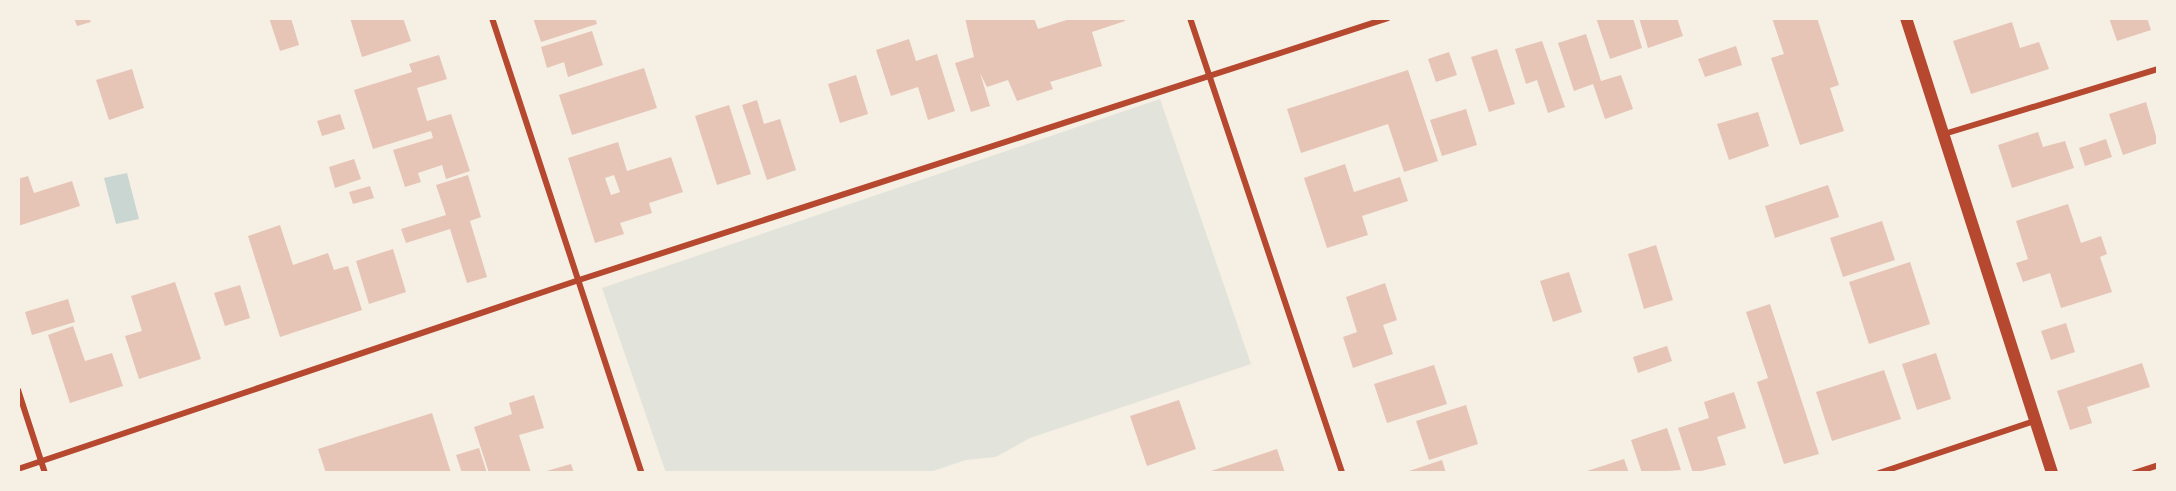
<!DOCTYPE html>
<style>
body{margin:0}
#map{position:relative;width:2176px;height:491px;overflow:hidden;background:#f6efe4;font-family:"Zilla Slab",serif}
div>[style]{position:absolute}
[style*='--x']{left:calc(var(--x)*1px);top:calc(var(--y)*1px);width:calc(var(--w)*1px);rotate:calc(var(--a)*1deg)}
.green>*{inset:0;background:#e2e4dc}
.water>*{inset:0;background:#c9d6d2}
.building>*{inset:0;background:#e6c5b7}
.minor>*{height:6px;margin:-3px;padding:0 3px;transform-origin:3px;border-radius:3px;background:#b5482f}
.secondary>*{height:12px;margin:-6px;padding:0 6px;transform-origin:6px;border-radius:6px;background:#b5482f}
span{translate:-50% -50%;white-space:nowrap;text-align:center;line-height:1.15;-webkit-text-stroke:4.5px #f6efe4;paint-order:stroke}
.frame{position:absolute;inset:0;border:20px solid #f6efe4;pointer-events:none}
</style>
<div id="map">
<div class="green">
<div style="clip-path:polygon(1160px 99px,1251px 364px,1030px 438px,996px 457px,966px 460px,927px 473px,666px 473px,602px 288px)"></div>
</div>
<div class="water">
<div style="clip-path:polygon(127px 173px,139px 219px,116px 224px,104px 178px)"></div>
</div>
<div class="building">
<div style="clip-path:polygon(74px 18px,89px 18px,91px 22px,77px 26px)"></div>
<div style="clip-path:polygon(269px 18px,291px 18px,299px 45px,280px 51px)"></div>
<div style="clip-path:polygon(350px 18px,403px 18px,411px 41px,362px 57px)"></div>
<div style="clip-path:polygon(533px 18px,595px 18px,597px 24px,541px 42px)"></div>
<div style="clip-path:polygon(965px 18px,1034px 18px,1038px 29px,1073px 18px,1124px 18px,1125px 21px,1092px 32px,1102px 66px,1050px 82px,1053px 89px,1017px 101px,1008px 80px,987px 87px,980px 73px,990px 106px,971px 112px,955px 63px,974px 57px)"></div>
<div style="clip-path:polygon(1596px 18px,1633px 18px,1642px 48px,1610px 59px)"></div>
<div style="clip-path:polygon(1639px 18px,1677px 18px,1683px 36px,1648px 48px)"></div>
<div style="clip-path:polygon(1772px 18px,1817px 18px,1839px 85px,1830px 88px,1844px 131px,1800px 145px,1771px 58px,1784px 54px)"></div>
<div style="clip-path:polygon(2109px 18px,2147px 18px,2151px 30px,2117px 41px)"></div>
<div style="clip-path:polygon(2012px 22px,2020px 48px,2039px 42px,2049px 69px,1971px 94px,1953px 41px)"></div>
<div style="clip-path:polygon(592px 31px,603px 65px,568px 77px,564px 62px,547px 68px,541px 47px)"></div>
<div style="clip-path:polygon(1586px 34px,1601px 81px,1621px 75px,1633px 109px,1605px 119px,1593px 84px,1574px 91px,1558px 43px)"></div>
<div style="clip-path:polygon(909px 39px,916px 61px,937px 54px,955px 111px,928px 120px,918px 87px,891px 96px,876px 50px)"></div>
<div style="clip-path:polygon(1542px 41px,1565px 107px,1548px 113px,1537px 80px,1526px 84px,1515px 49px)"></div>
<div style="clip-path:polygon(1736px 46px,1742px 65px,1705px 77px,1698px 59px)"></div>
<div style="clip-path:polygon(1497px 49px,1515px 104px,1489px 112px,1471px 57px)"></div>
<div style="clip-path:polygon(1449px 52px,1457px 75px,1436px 82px,1428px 59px)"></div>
<div style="clip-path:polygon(439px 55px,447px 79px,417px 88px,427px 121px,451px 114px,470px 171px,446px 179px,442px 165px,418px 173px,421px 182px,405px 187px,393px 150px,433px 138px,431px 131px,373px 149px,354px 90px,412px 72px,409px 64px)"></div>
<div style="clip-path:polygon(644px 68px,657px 108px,572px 135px,559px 95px)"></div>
<div style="clip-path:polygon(132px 69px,144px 108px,109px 120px,96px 80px)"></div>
<div style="clip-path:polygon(1408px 70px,1438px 161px,1404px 172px,1388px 124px,1301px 153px,1287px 109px)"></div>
<div style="clip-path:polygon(856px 75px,868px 114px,840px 123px,828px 84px)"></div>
<div style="clip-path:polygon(757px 100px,764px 124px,780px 119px,796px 170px,767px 180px,742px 105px)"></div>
<div style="clip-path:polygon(2146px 102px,2158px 143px,2123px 155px,2109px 114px)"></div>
<div style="clip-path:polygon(729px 105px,751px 174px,717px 185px,695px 116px)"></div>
<div style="clip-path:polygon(1466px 109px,1477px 145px,1442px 156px,1430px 120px)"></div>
<div style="clip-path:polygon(1758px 112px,1769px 146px,1729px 160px,1717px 124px)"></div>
<div style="clip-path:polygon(340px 114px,345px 129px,322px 136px,317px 121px)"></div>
<div style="clip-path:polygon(2038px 132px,2043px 147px,2065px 141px,2074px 168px,2012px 188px,1998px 145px)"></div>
<div style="clip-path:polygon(2106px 139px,2112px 157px,2085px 166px,2079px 148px)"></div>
<div style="clip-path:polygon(evenodd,618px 142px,627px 171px,671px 157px,683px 192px,649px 203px,652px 213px,620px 223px,624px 234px,595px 243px,568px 158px,618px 142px,614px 175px,620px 192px,611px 195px,605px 178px,614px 175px)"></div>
<div style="clip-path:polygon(354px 159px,361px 179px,335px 188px,329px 167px)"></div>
<div style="clip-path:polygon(1345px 164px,1354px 192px,1400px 177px,1408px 201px,1362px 216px,1368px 235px,1327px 248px,1304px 178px)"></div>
<div style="clip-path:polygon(468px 175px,481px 217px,470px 221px,487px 277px,467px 283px,450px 229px,406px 243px,401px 229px,446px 215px,436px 185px)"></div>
<div style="clip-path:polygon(28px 176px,34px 193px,72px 181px,80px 206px,18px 226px,18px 179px)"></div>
<div style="clip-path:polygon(1828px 185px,1839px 217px,1775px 238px,1765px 206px)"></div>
<div style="clip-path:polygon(370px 186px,374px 198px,353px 204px,349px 192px)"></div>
<div style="clip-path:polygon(2068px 204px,2081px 243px,2101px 236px,2107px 254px,2100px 257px,2112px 292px,2061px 308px,2050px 273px,2023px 282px,2016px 263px,2028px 259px,2016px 221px)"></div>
<div style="clip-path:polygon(1882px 221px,1895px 260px,1843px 277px,1830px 238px)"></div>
<div style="clip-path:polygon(280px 225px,293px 265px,328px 253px,334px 270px,348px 266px,362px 310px,280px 337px,248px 236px)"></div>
<div style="clip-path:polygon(1656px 245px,1673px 300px,1644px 309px,1628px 254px)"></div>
<div style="clip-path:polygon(393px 249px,406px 292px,369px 304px,356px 261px)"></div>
<div style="clip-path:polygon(1910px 262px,1930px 324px,1869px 344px,1849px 282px)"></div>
<div style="clip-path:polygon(1569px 272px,1582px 312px,1553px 322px,1540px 281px)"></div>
<div style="clip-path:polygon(175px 282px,201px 359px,139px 379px,125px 336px,142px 331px,131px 296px)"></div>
<div style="clip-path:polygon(1385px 283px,1397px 320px,1383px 325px,1393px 354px,1353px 368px,1343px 337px,1357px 332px,1346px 297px)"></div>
<div style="clip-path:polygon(240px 285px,250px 318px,225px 326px,214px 293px)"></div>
<div style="clip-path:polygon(68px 299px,75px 322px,32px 335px,25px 312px)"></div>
<div style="clip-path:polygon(1770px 304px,1819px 454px,1784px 464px,1757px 382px,1768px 378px,1746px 312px)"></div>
<div style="clip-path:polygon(2066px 323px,2075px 352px,2051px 360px,2041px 331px)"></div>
<div style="clip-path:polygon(73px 326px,85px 361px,112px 353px,123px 386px,70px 403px,48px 335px)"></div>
<div style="clip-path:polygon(1667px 346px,1672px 361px,1638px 373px,1633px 357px)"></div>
<div style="clip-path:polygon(1936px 353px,1951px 399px,1917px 410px,1902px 364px)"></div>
<div style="clip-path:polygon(2142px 363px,2150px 387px,2087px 407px,2092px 423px,2070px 430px,2057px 391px)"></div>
<div style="clip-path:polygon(1434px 365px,1447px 404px,1387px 423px,1374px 384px)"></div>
<div style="clip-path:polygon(1884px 370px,1901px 419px,1832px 441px,1816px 392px)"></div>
<div style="clip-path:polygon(1734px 392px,1746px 428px,1717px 437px,1726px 465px,1693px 473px,1678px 428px,1709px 418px,1704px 402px)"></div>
<div style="clip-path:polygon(534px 395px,544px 428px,519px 435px,531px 473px,489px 473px,474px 427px,512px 414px,509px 403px)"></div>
<div style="clip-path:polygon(1179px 400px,1196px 449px,1147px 466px,1130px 416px)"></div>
<div style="clip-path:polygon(1466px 405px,1478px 444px,1429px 460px,1416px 421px)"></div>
<div style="clip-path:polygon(432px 413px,451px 473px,326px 473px,318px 449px)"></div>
<div style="clip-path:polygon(1667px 428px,1681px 470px,1642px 473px,1631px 440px)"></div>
<div style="clip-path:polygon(479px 448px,487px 473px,462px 473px,456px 455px)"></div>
<div style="clip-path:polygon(1277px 449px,1285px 473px,1205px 473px)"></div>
<div style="clip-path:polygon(1624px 459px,1629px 473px,1588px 473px,1587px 471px)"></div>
<div style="clip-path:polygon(1442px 460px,1446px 473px,1403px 473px)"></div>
<div style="clip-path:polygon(571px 464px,574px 473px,543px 473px,543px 472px)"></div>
</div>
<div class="minor">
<div style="--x:492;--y:18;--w:479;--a:71.8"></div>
<div style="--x:1190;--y:18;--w:480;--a:71.5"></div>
<div style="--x:1944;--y:134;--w:224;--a:-16.9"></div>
<div style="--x:18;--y:390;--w:87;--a:72"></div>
<div style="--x:18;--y:469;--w:592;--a:-18.62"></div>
<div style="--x:579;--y:280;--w:850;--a:-17.94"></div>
<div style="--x:1879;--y:473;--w:163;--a:-18.5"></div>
<div style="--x:2134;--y:473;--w:25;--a:-18"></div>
</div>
<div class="secondary">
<div style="--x:1906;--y:18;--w:478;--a:72.2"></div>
</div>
<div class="frame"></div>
</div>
